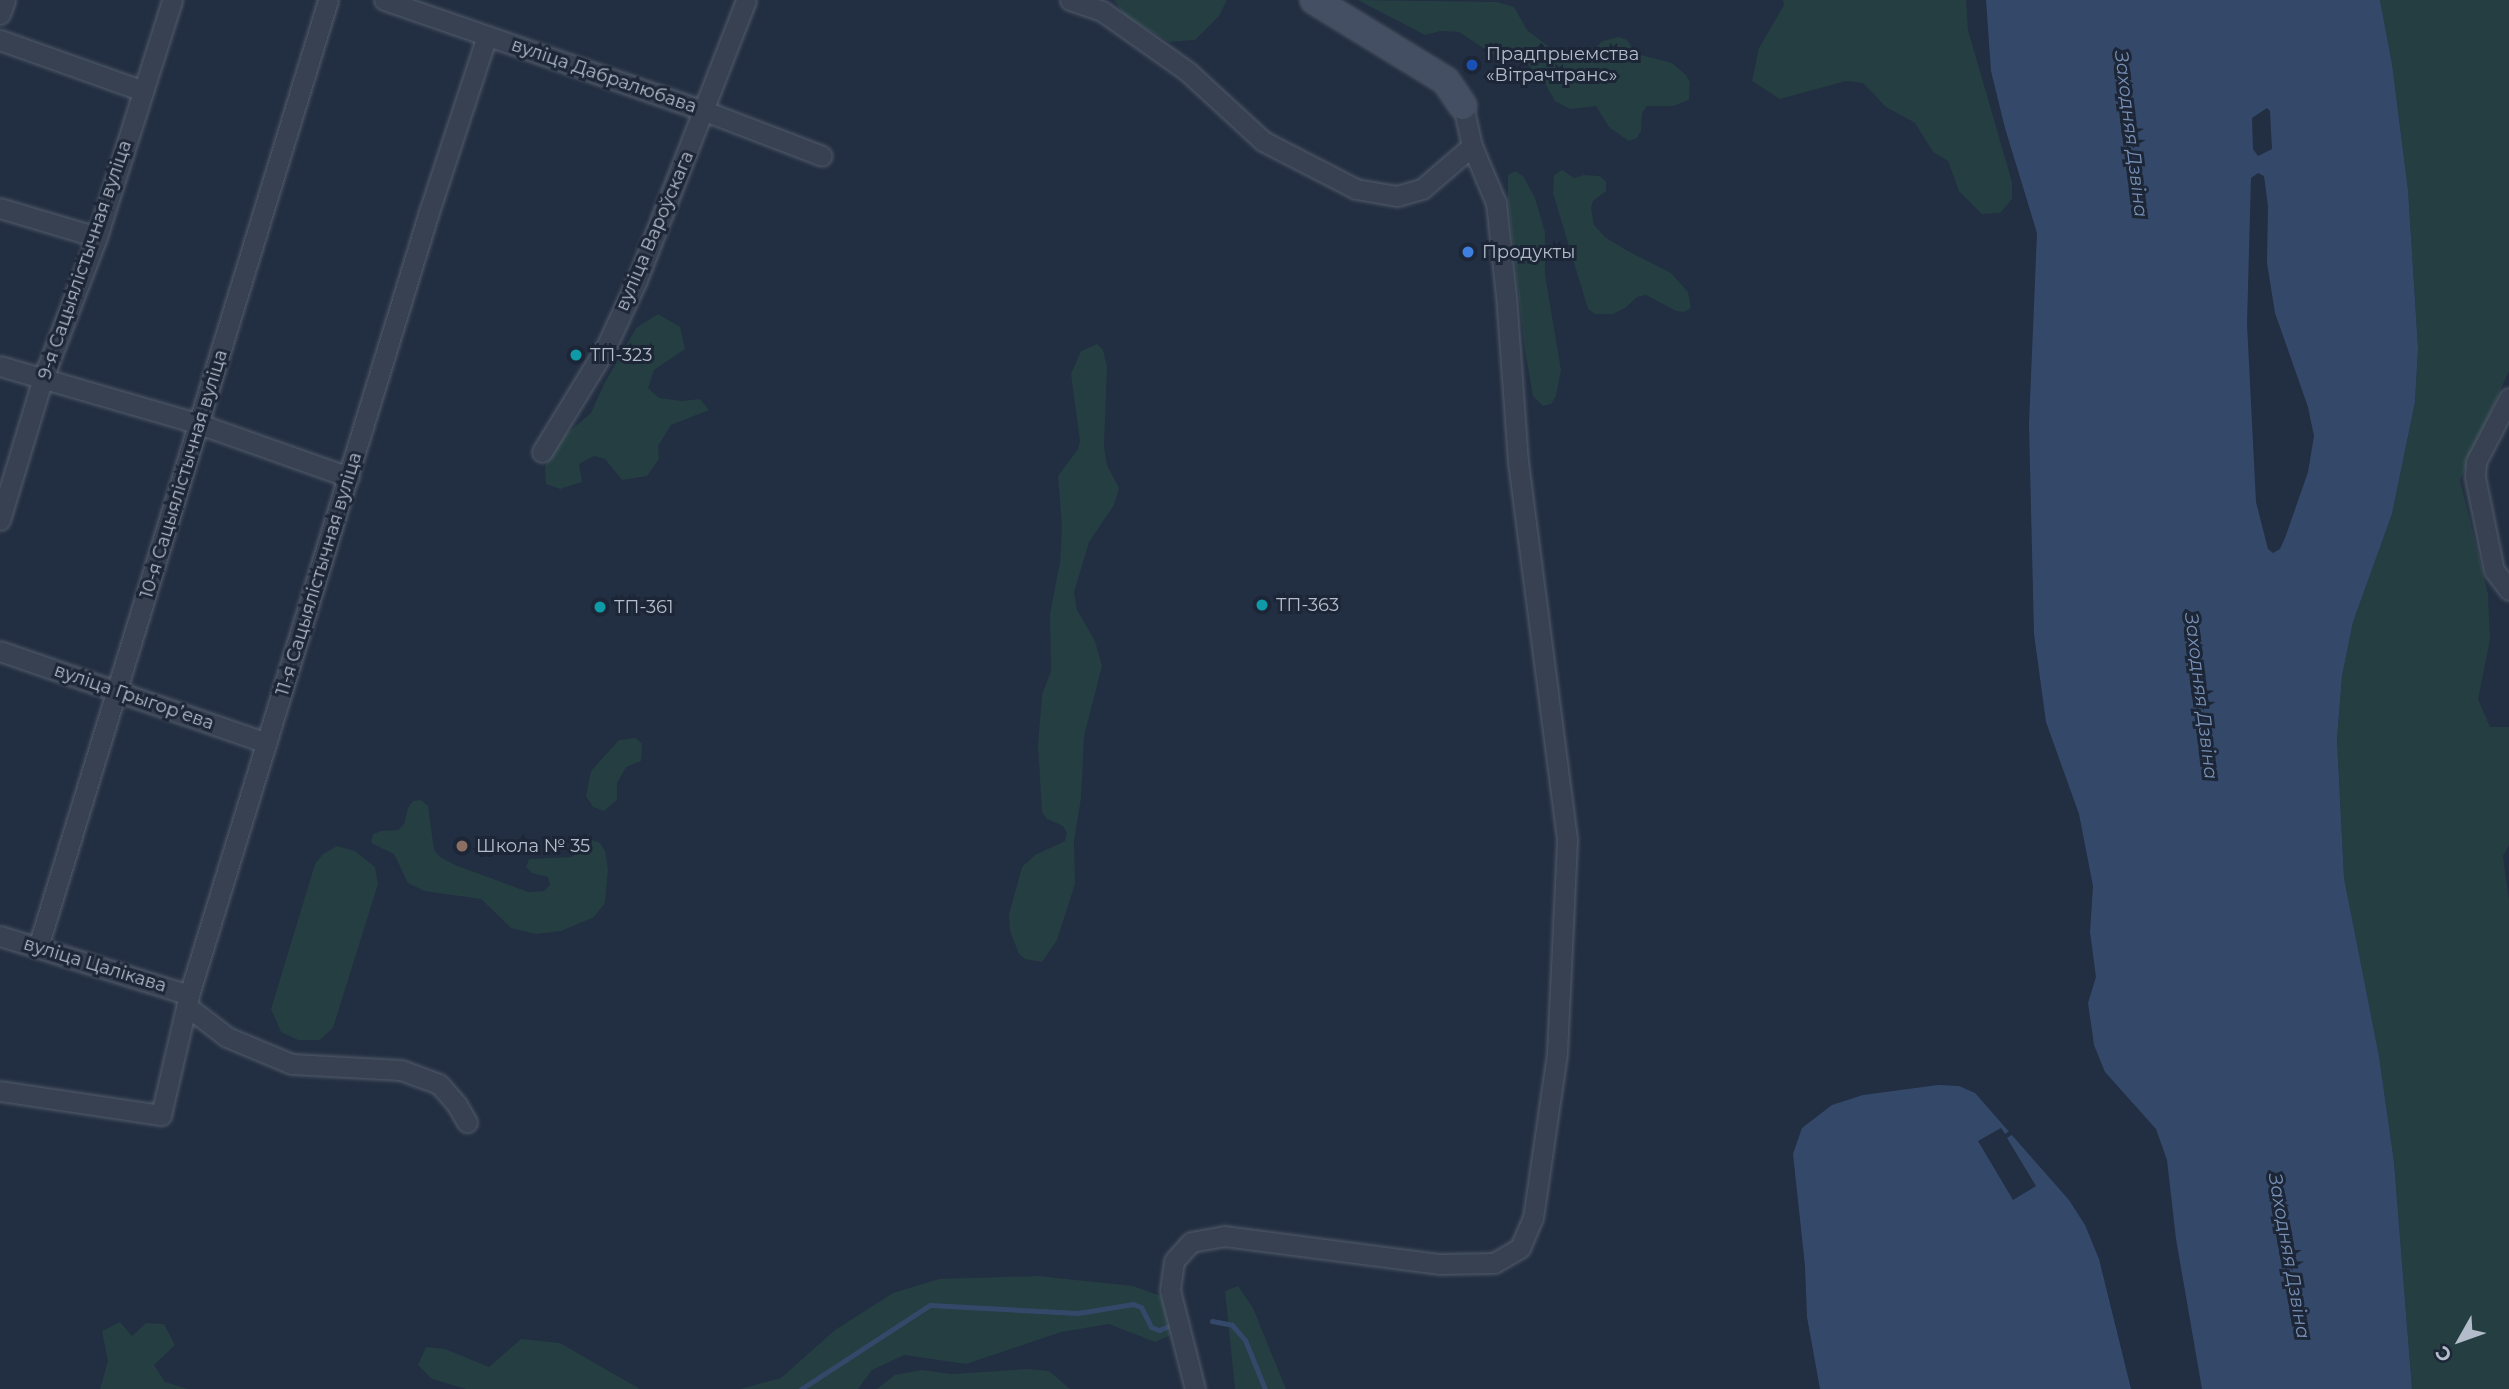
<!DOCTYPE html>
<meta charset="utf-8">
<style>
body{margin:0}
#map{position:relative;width:2509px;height:1389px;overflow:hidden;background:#222e41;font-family:Montserrat,sans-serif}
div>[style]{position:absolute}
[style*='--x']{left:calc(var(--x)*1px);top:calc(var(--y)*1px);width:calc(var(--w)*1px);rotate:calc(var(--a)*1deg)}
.green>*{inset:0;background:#243e42}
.water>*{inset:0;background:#34496a}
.pier>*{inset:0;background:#222e41}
.stream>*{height:5px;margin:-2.5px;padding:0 2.5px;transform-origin:2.5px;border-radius:2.5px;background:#34496a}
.roads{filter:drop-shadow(0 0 2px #525c6b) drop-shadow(0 0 2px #525c6b)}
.street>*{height:19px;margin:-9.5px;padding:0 9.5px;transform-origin:9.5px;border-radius:9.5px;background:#374151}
.secondary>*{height:26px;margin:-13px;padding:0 13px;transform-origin:13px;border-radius:13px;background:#444f64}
.dots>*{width:19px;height:19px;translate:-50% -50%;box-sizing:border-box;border:4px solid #1c2636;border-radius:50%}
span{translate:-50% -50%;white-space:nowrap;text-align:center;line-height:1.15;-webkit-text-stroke:6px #1c2636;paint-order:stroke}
.poi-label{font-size:18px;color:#b3bccb}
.left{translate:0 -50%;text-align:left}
.street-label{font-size:18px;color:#b3bccb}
.water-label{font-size:19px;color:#7890b6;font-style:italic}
.north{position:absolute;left:2425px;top:1305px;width:70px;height:70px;-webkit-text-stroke:5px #1c2636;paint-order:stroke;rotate:230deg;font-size:19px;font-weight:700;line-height:28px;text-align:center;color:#b3bccb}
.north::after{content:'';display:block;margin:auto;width:24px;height:32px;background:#b3bccb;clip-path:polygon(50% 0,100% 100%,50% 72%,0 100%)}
</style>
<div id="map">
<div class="green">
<div style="clip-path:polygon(1114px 0,1227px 0,1219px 16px,1195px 40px,1169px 42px,1125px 16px)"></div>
<div style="clip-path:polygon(1358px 0,1497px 2px,1514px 7px,1527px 30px,1567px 61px,1585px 60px,1602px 41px,1619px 37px,1627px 40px,1637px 54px,1672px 63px,1686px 75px,1690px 82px,1689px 100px,1673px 106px,1647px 106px,1642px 113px,1641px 131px,1637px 138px,1629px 141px,1609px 127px,1596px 106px,1570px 109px,1555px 101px,1543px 80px,1525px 62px,1500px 59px,1459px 32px,1441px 31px,1425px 35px)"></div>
<div style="clip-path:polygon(1783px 0,1966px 0,1968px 30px,2012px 182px,2012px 199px,2000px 213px,1982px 214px,1959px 191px,1948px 161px,1933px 152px,1915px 123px,1886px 107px,1863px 83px,1846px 81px,1780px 99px,1752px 81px,1759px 48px,1784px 5px)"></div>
<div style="clip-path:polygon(2380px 0,2509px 0,2509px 371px,2460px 480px,2488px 594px,2490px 639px,2478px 699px,2490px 727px,2509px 727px,2509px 845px,2503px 856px,2509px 900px,2509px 1389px,2412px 1389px,2394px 1162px,2379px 1056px,2344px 878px,2337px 739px,2342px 676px,2353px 622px,2392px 514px,2415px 402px,2418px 348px,2408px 190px,2392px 64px)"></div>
<div style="clip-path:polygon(1562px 170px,1574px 178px,1584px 175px,1600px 176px,1606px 182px,1606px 191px,1593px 201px,1591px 208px,1594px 225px,1605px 237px,1626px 250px,1671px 273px,1688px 292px,1691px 308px,1684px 312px,1676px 311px,1646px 295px,1637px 297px,1625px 308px,1613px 314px,1595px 314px,1588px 309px,1553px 193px,1554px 175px)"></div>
<div style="clip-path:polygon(1515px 171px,1523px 176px,1535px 198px,1545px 232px,1545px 275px,1561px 370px,1556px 396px,1551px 404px,1543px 406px,1533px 396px,1525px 351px,1508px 200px,1508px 175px)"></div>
<div style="clip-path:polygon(658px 314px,680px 327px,685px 349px,654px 370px,648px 388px,659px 398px,682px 401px,700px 399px,709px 410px,671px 425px,658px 446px,659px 459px,647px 476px,622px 480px,605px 459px,594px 456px,579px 464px,582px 482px,560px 489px,546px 484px,545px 467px,557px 442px,591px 413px,604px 384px,636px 328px)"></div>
<div style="clip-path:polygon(1097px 344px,1103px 350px,1107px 367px,1104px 447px,1107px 465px,1119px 488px,1114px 505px,1089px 542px,1074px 592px,1077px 610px,1095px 641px,1102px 666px,1084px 736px,1081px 798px,1074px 841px,1075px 884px,1057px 940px,1042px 962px,1025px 959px,1019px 954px,1010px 931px,1009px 914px,1022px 867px,1035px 855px,1065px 841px,1067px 833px,1063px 826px,1047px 819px,1042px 812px,1038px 745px,1042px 695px,1051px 671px,1050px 614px,1060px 562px,1062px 527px,1058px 476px,1078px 449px,1080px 441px,1071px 374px,1081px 351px)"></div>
<div style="clip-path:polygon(636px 738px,642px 744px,641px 761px,626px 767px,617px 783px,617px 800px,604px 811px,593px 807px,586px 796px,591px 771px,619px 740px)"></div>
<div style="clip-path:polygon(421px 800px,428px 806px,434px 850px,440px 857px,455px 865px,528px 892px,544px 891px,550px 885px,548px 877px,532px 873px,526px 867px,529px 859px,572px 857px,592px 840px,600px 843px,605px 851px,608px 869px,605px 903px,594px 917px,561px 931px,536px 934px,511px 928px,481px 899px,424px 891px,408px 883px,394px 854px,371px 843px,373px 834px,381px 831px,398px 830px,404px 824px,408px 808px,413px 801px)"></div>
<div style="clip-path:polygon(337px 846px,355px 851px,375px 867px,378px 884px,333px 1028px,320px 1040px,298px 1040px,281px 1032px,271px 1009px,315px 864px,323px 854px)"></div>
<div style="clip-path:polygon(1038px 1276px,1133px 1286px,1172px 1300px,1173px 1334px,1155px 1342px,1109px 1324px,1061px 1332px,966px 1364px,904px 1355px,872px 1370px,858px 1389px,740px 1389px,781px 1378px,835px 1330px,893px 1293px,939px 1279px)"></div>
<div style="clip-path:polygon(1238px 1286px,1253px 1308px,1286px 1389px,1235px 1389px,1225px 1291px)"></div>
<div style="clip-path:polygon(120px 1322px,132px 1336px,146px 1323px,164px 1324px,175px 1345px,154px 1365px,165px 1382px,188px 1389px,100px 1389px,108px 1361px,102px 1331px)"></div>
<div style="clip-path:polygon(521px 1339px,560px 1343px,640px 1389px,466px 1389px,432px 1379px,418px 1365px,426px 1347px,445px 1349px,489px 1367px)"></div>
<div style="clip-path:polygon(1028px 1369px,1049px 1371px,1070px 1389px,877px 1389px,895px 1375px,922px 1370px,952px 1374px)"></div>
</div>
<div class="water">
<div style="clip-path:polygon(evenodd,1986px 0,2380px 0,2392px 64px,2408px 190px,2418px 348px,2415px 402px,2392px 514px,2353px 622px,2342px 676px,2337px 739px,2344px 878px,2379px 1056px,2394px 1162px,2412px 1389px,2202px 1389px,2176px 1239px,2167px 1160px,2156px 1129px,2105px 1072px,2094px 1045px,2088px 1003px,2096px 977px,2090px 932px,2093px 886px,2079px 814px,2046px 722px,2034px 634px,2029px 424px,2037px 233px,2005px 128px,1991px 71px,1986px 0,2267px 108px,2270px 111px,2272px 149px,2258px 156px,2253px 149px,2252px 118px,2267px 108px,1986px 0,2258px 173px,2264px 176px,2268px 206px,2267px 263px,2275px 313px,2308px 407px,2314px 436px,2308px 472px,2285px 538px,2280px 549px,2273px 553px,2268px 549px,2256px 502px,2247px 324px,2251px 178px,2258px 173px)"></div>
<div style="clip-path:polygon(1938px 1085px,1959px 1086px,1975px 1093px,2069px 1200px,2085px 1225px,2099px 1259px,2131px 1389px,1820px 1389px,1807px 1317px,1805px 1266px,1793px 1154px,1802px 1128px,1832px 1105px,1863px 1095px)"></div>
</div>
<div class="pier">
<div style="clip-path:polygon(2001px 1128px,2005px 1134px,2011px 1130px,2013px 1134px,2007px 1138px,2036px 1186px,2013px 1200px,1978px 1141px)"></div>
</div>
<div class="stream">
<div style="--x:1212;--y:1321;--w:20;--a:11"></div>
<div style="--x:1232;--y:1325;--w:20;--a:49"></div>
<div style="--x:1245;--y:1340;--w:53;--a:67.8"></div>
<div style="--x:801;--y:1389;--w:154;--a:-33.1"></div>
<div style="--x:930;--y:1305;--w:148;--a:3.1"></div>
<div style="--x:1078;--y:1313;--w:56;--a:-9.3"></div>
<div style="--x:1133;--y:1304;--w:9;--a:21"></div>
<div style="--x:1141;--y:1307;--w:22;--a:63"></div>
<div style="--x:1151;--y:1327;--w:9;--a:21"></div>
<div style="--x:1159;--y:1330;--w:16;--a:-22"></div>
</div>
<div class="roads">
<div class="street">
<div style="--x:384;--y:0;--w:340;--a:19.1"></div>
<div style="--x:705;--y:111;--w:125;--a:21"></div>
<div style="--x:1070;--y:0;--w:34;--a:19"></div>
<div style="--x:1102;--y:11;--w:104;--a:35.2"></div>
<div style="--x:1187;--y:71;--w:103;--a:42.6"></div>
<div style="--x:1263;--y:141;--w:105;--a:27.3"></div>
<div style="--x:1356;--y:189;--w:42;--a:9.7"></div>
<div style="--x:1397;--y:196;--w:26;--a:-16"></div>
<div style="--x:1422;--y:189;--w:66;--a:-40.7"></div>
<div style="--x:0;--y:14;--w:15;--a:-70"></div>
<div style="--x:0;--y:40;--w:152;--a:19.6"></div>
<div style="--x:0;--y:208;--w:101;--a:16.6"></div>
<div style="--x:0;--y:366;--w:207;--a:16.2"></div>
<div style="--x:199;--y:424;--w:159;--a:19.5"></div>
<div style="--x:2509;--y:398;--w:72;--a:117.3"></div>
<div style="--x:2476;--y:462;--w:15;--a:94"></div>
<div style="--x:2475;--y:477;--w:95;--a:78.5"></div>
<div style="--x:2494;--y:570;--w:25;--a:53"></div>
<div style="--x:542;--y:452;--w:123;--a:-58.6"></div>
<div style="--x:606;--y:347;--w:74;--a:-65.2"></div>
<div style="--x:637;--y:280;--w:300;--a:-68.7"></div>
<div style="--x:0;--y:520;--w:145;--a:-73.2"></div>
<div style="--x:42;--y:381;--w:154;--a:-69.1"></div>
<div style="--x:97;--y:237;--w:249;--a:-72.4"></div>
<div style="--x:0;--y:651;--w:282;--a:19"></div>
<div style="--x:0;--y:936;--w:198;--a:17.3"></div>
<div style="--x:38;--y:947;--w:990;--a:-72.97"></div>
<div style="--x:188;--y:1007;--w:49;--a:37.6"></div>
<div style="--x:227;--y:1037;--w:70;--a:22.6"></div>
<div style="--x:292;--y:1064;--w:109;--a:3.2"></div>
<div style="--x:401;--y:1070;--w:40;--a:20.2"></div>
<div style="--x:439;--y:1084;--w:28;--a:49"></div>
<div style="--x:457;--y:1105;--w:20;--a:60"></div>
<div style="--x:0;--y:1091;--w:163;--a:8.5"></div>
<div style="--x:161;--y:1115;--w:123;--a:-76.9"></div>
<div style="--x:189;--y:995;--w:816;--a:-72.96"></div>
<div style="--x:428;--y:215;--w:188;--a:-71.8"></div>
<div style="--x:1195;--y:1389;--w:102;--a:-104.2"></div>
<div style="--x:1170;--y:1290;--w:29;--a:-82"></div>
<div style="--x:1174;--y:1261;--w:25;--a:-48"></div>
<div style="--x:1191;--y:1242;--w:34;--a:-10"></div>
<div style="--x:1224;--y:1236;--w:218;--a:7.4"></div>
<div style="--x:1440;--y:1264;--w:54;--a:-1.1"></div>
<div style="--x:1494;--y:1263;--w:30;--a:-30"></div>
<div style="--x:1520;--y:1248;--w:33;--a:-67"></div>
<div style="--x:1533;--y:1218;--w:167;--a:-81.7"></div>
<div style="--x:1557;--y:1053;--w:214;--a:-87.3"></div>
<div style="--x:1567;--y:839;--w:380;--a:-97.4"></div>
<div style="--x:1518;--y:462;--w:166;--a:-94.1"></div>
<div style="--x:1506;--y:296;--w:94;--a:-96.1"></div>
<div style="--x:1496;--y:203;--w:62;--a:-112.8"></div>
<div style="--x:1472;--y:146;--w:41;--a:-102.7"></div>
</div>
<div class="secondary">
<div style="--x:1314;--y:0;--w:155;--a:31.5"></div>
<div style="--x:1446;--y:81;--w:30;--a:56"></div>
</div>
</div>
<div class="dots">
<div style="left:1472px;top:65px;background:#1a4fb4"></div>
<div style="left:1468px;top:252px;background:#3f7fe0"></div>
<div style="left:576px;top:355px;background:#0f9aa8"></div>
<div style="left:1262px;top:605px;background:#0f9aa8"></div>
<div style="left:600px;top:607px;background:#0f9aa8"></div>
<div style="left:462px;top:846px;background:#8d6e63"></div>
</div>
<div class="poi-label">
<span class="left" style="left:1486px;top:65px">Прадпрыемства<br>«Вітрачтранс»</span>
<span class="left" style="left:1482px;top:252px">Продукты</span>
<span class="left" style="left:590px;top:355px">ТП-323</span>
<span class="left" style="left:1276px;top:605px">ТП-363</span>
<span class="left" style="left:614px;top:607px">ТП-361</span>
<span class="left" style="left:476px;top:846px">Школа № 35</span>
</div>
<div class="street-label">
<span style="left:604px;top:76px;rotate:19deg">вуліца Дабралюбава</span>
<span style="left:655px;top:231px;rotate:-67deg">вуліца Вароўскага</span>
<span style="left:85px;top:260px;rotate:-71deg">9-я Сацыялістычная вуліца</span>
<span style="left:184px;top:474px;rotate:-73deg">10-я Сацыялістычная вуліца</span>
<span style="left:319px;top:574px;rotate:-73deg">11-я Сацыялістычная вуліца</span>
<span style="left:134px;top:697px;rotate:19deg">вуліца Грыгорʼева</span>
<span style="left:95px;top:965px;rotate:17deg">вуліца Цалікава</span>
</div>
<div class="water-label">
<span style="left:2131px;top:134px;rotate:83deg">Заходняя Дзвіна</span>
<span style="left:2201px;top:696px;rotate:83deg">Заходняя Дзвіна</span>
<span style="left:2289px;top:1256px;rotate:80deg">Заходняя Дзвіна</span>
</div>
<div class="north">С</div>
</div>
